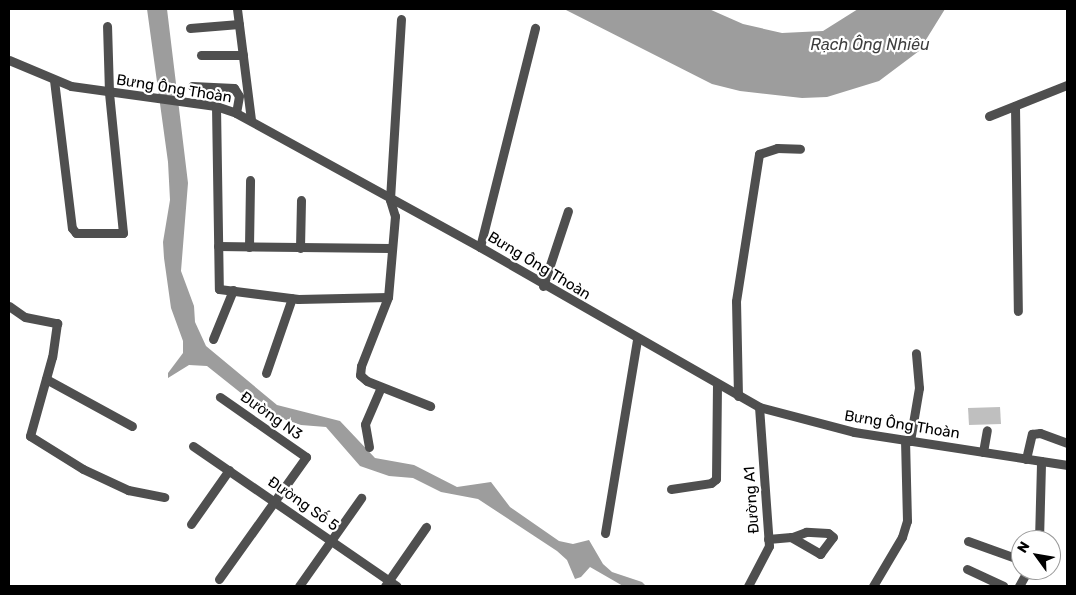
<!DOCTYPE html>
<meta charset="utf-8">
<style>
body{margin:0}
#map{position:relative;width:1076px;height:595px;overflow:hidden;background:#fff;font-family:Rubik,sans-serif}
div>[style]{position:absolute}
[style*='--x']{left:calc(var(--x)*1px);top:calc(var(--y)*1px);width:calc(var(--w)*1px);rotate:calc(var(--a)*1deg)}
.water>*{inset:0;background:#9d9d9d}
.building>*{inset:0;background:#bfbfbf}
.minor>*{height:9px;margin:-4.5px;padding:0 4.5px;transform-origin:4.5px;border-radius:4.5px;background:#4f4f4f}
span{translate:-50% -50%;white-space:nowrap;text-align:center;line-height:1.15;-webkit-text-stroke:4.5px #fff;paint-order:stroke}
.street-label{font-size:15px;color:#000}
.water-label{font-size:16px;color:#3e3e3e;font-style:italic}
.frame{position:absolute;inset:0;border:10px solid #000;pointer-events:none}
.north{position:absolute;left:1011px;top:530px;width:50px;height:50px;box-sizing:border-box;background:#fff;border:1px solid #999;border-radius:50%;rotate:302deg;font-size:14px;font-weight:700;line-height:20px;text-align:center;color:#000}
.north::after{content:'';display:block;margin:auto;width:18px;height:22px;background:#000;clip-path:polygon(50% 0,100% 100%,50% 72%,0 100%)}
</style>
<div id="map">
<div class="water">
<div style="clip-path:polygon(147px 9px,167px 9px,188px 183px,181px 271px,194px 306px,195px 322px,206px 346px,277px 405px,340px 421px,375px 458px,414px 465px,457px 487px,491px 482px,510px 507px,559px 541px,573px 544px,589px 540px,603px 564px,612px 572px,642px 582px,646px 586px,623px 586px,590px 567px,581px 577px,575px 579px,567px 560px,557px 551px,478px 499px,441px 492px,413px 478px,389px 476px,360px 466px,326px 427px,301px 425px,266px 413px,207px 366px,189px 365px,168px 378px,168px 373px,183px 353px,183px 341px,171px 308px,164px 258px,163px 242px,170px 200px,168px 162px)"></div>
<div style="clip-path:polygon(564px 9px,709px 9px,743px 24px,782px 33px,823px 31px,858px 9px,945px 9px,919px 51px,879px 81px,827px 97px,802px 98px,740px 91px,712px 84px)"></div>
</div>
<div class="building">
<div style="clip-path:polygon(1000px 407px,1001px 424px,969px 425px,968px 408px)"></div>
</div>
<div class="minor">
<div style="--x:237;--y:9;--w:112;--a:82.8"></div>
<div style="--x:401;--y:19;--w:181;--a:93.5"></div>
<div style="--x:390;--y:200;--w:17;--a:73"></div>
<div style="--x:395;--y:216;--w:81;--a:94.9"></div>
<div style="--x:388;--y:297;--w:74;--a:111.4"></div>
<div style="--x:361;--y:366;--w:9;--a:96"></div>
<div style="--x:360;--y:375;--w:9;--a:41"></div>
<div style="--x:367;--y:381;--w:68;--a:21.6"></div>
<div style="--x:190;--y:28;--w:49;--a:-4.7"></div>
<div style="--x:201;--y:55;--w:42;--a:0"></div>
<div style="--x:9;--y:60;--w:67;--a:22.8"></div>
<div style="--x:71;--y:86;--w:146;--a:7.9"></div>
<div style="--x:216;--y:106;--w:21;--a:19"></div>
<div style="--x:236;--y:113;--w:278;--a:28.8"></div>
<div style="--x:480;--y:247;--w:322;--a:29.8"></div>
<div style="--x:759;--y:407;--w:98;--a:14.7"></div>
<div style="--x:854;--y:432;--w:216;--a:8.8"></div>
<div style="--x:54;--y:80;--w:149;--a:83.1"></div>
<div style="--x:72;--y:228;--w:6;--a:51"></div>
<div style="--x:76;--y:233;--w:47;--a:0"></div>
<div style="--x:123;--y:233;--w:142;--a:-95.7"></div>
<div style="--x:109;--y:92;--w:66;--a:-91.7"></div>
<div style="--x:192;--y:86;--w:42;--a:2.7"></div>
<div style="--x:234;--y:88;--w:9;--a:58"></div>
<div style="--x:239;--y:96;--w:17;--a:100"></div>
<div style="--x:216;--y:106;--w:183;--a:89.1"></div>
<div style="--x:219;--y:289;--w:80;--a:7.2"></div>
<div style="--x:298;--y:299;--w:90;--a:-1.3"></div>
<div style="--x:1015;--y:106;--w:205;--a:89.2"></div>
<div style="--x:989;--y:116;--w:84;--a:-21.7"></div>
<div style="--x:218;--y:246;--w:172;--a:0.7"></div>
<div style="--x:249;--y:247;--w:67;--a:-89.1"></div>
<div style="--x:480;--y:247;--w:226;--a:-75.9"></div>
<div style="--x:300;--y:248;--w:48;--a:-88.8"></div>
<div style="--x:543;--y:286;--w:79;--a:-71.6"></div>
<div style="--x:9;--y:306;--w:19;--a:35"></div>
<div style="--x:25;--y:317;--w:33;--a:11"></div>
<div style="--x:57;--y:323;--w:34;--a:98"></div>
<div style="--x:52;--y:357;--w:82;--a:105.6"></div>
<div style="--x:30;--y:436;--w:62;--a:31.9"></div>
<div style="--x:83;--y:469;--w:50;--a:25"></div>
<div style="--x:128;--y:490;--w:37;--a:11"></div>
<div style="--x:213;--y:339;--w:53;--a:-67.8"></div>
<div style="--x:266;--y:373;--w:79;--a:-70.9"></div>
<div style="--x:46;--y:379;--w:98;--a:28.7"></div>
<div style="--x:738;--y:396;--w:95;--a:-91.2"></div>
<div style="--x:736;--y:301;--w:149;--a:-81.1"></div>
<div style="--x:759;--y:154;--w:19;--a:-18"></div>
<div style="--x:777;--y:148;--w:23;--a:2"></div>
<div style="--x:910;--y:441;--w:54;--a:-80.4"></div>
<div style="--x:919;--y:388;--w:35;--a:-95"></div>
<div style="--x:193;--y:446;--w:247;--a:34.5"></div>
<div style="--x:369;--y:447;--w:23;--a:-100"></div>
<div style="--x:365;--y:424;--w:40;--a:-66.6"></div>
<div style="--x:983;--y:452;--w:22;--a:-80"></div>
<div style="--x:1026;--y:459;--w:26;--a:-77"></div>
<div style="--x:1032;--y:434;--w:8;--a:-7"></div>
<div style="--x:1040;--y:433;--w:29;--a:20"></div>
<div style="--x:671;--y:489;--w:40;--a:-8.5"></div>
<div style="--x:711;--y:483;--w:6;--a:-39"></div>
<div style="--x:716;--y:479;--w:94;--a:-89.4"></div>
<div style="--x:191;--y:524;--w:66;--a:-54.9"></div>
<div style="--x:605;--y:533;--w:197;--a:-80.6"></div>
<div style="--x:768;--y:539;--w:23;--a:-5"></div>
<div style="--x:791;--y:537;--w:34;--a:30"></div>
<div style="--x:820;--y:554;--w:21;--a:-53"></div>
<div style="--x:833;--y:537;--w:6;--a:-141"></div>
<div style="--x:828;--y:533;--w:22;--a:-177"></div>
<div style="--x:806;--y:532;--w:15;--a:160"></div>
<div style="--x:1039;--y:540;--w:79;--a:-88.5"></div>
<div style="--x:968;--y:541;--w:56;--a:19.7"></div>
<div style="--x:967;--y:569;--w:40;--a:25"></div>
<div style="--x:219;--y:579;--w:150;--a:-54.5"></div>
<div style="--x:306;--y:457;--w:105;--a:-145.1"></div>
<div style="--x:299;--y:586;--w:108;--a:-54.8"></div>
<div style="--x:385;--y:586;--w:72;--a:-55.2"></div>
<div style="--x:748;--y:586;--w:45;--a:-62.3"></div>
<div style="--x:769;--y:546;--w:139;--a:-94.1"></div>
<div style="--x:873;--y:586;--w:57;--a:-59.4"></div>
<div style="--x:902;--y:537;--w:17;--a:-73"></div>
<div style="--x:907;--y:521;--w:81;--a:-91.4"></div>
<div style="--x:1019;--y:586;--w:18;--a:-61"></div>
</div>
<div class="street-label">
<span style="left:174px;top:89px;rotate:9deg">Bưng Ông Thoàn</span>
<span style="left:539px;top:266px;rotate:31deg">Bưng Ông Thoàn</span>
<span style="left:271px;top:416px;rotate:35deg">Đường N3</span>
<span style="left:902px;top:425px;rotate:9deg">Bưng Ông Thoàn</span>
<span style="left:752px;top:500px;rotate:-94deg">Đường A1</span>
<span style="left:303px;top:504px;rotate:35deg">Đường Số 5</span>
</div>
<div class="water-label">
<span style="left:870px;top:45px">Rạch Ông Nhiêu</span>
</div>
<div class="frame"></div>
<div class="north">N</div>
</div>
